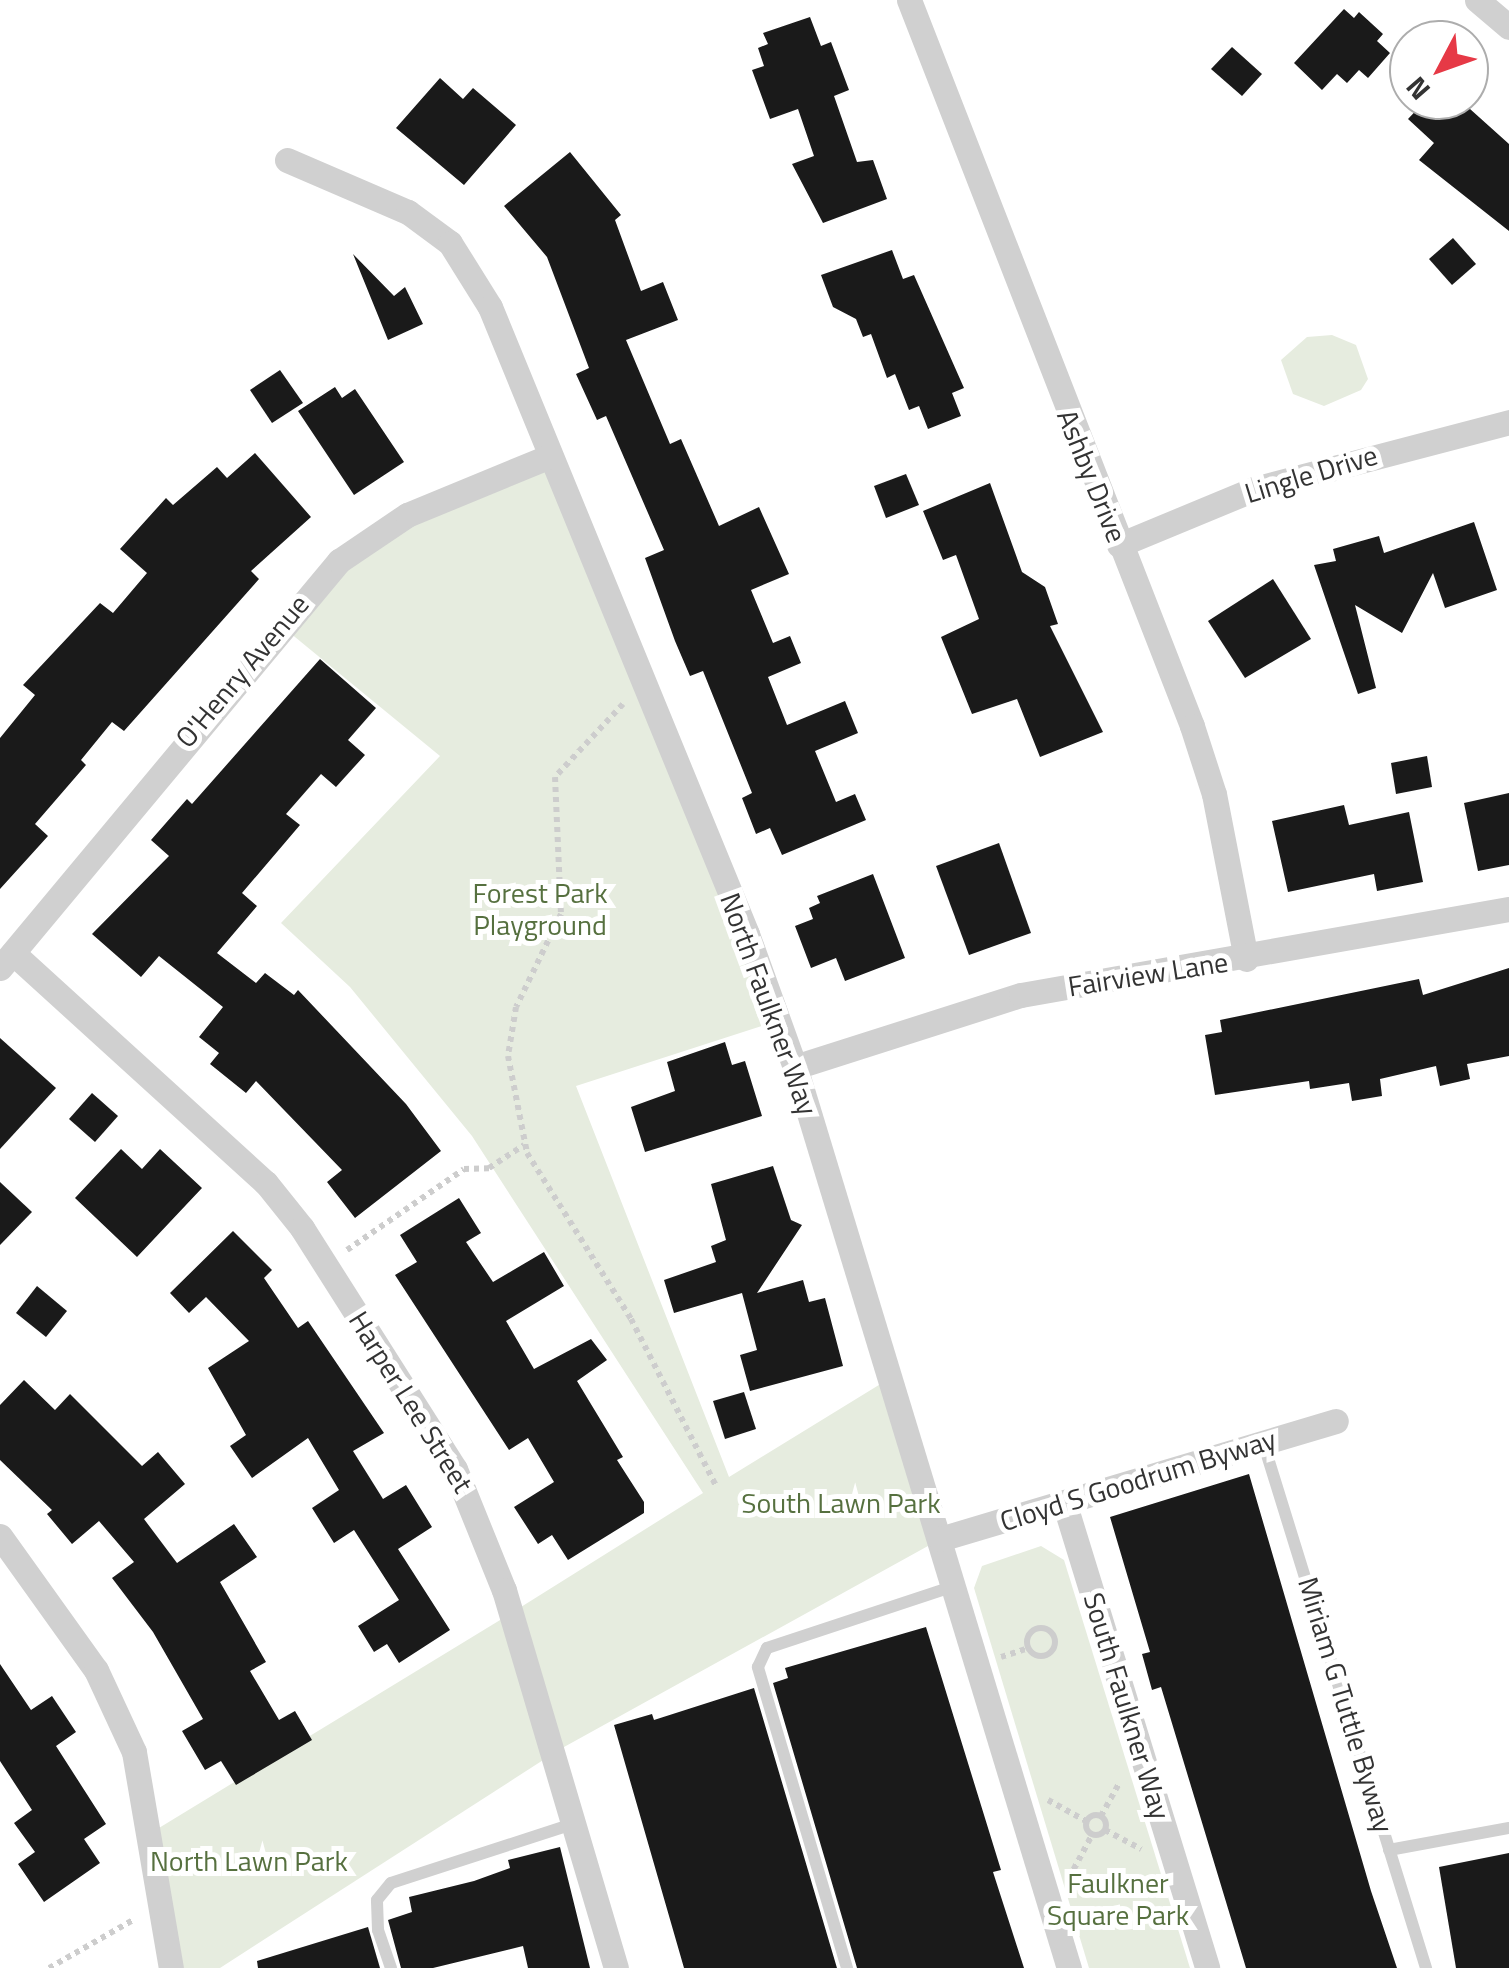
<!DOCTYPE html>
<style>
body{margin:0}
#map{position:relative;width:1509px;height:1968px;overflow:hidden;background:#fff;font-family:"Titillium Web",sans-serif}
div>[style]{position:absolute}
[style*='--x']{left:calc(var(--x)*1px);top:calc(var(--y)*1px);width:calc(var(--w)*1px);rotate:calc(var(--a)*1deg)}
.green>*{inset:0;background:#e6ecdf}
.building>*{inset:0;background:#1a1a1a}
.path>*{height:6px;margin-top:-3px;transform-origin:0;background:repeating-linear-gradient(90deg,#cdcdcd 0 5px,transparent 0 10px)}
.path>.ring{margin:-3px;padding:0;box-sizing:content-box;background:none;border:6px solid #cdcdcd;border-radius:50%}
.service>*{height:12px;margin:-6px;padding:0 6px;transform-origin:6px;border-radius:6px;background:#d0d0d0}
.minor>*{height:25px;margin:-12.5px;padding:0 12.5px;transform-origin:12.5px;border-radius:12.5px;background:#d0d0d0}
span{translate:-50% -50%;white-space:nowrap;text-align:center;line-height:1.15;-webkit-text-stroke:10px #fff;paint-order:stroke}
.street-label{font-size:28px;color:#333}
.park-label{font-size:28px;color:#56703f}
.north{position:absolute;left:1389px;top:20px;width:100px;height:100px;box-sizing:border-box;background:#fff;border:2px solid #adadad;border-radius:50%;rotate:229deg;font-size:28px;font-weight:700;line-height:40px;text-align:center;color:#333}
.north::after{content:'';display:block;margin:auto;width:35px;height:45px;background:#e63946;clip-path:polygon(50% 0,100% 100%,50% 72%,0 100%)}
</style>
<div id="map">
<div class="green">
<div style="clip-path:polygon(1332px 335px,1356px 345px,1368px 379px,1361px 390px,1324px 406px,1293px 394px,1281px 360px,1307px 337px)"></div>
<div style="clip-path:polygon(548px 461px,774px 1022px,576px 1086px,729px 1477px,887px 1380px,937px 1541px,555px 1752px,513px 1612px,703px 1493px,472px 1136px,350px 987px,281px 923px,440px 756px,284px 628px,367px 544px)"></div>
<div style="clip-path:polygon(1041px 1546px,1064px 1560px,1190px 1968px,1089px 1968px,974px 1588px,982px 1566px)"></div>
<div style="clip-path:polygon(510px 1614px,551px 1755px,220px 1968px,174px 1968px,154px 1831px)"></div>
</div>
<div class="building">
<div style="clip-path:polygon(1344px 9px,1354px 18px,1359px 12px,1383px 34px,1377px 41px,1390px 53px,1368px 78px,1359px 70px,1347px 83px,1337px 74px,1322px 90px,1294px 63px)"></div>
<div style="clip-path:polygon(810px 17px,821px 46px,831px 42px,849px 90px,834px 96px,857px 162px,873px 160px,887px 199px,823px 223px,792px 164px,814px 156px,798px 109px,770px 119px,752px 70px,764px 66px,758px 48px,768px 44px,763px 33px)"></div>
<div style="clip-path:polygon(1232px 47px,1262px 74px,1242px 96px,1211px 69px)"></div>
<div style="clip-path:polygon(440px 78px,463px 99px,473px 88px,516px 125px,464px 185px,396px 128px)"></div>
<div style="clip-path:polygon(1426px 100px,1460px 100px,1509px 144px,1509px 231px,1419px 160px,1434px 143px,1408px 119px)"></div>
<div style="clip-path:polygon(570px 152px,621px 215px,615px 220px,641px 291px,663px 282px,678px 320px,626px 340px,670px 444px,681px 439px,719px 526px,759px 507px,789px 574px,751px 590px,773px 643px,790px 636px,801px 663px,768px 677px,787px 725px,845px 701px,858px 733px,815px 751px,836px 802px,855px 794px,866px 820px,782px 855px,770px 828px,756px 834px,742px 798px,752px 793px,703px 671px,690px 676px,675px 641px,645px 558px,664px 550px,606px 416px,597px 420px,576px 374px,589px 368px,547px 257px,504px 206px)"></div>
<div style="clip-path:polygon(1453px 238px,1476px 264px,1452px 285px,1429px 259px)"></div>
<div style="clip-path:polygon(892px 250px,903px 279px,914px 275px,964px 388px,952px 393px,961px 416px,928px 429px,919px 406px,909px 410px,895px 374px,887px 378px,871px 334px,863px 337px,856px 319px,833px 307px,821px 275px)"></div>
<div style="clip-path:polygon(353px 254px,394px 296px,405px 287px,423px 324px,388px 340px)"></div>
<div style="clip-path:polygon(280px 370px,303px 403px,272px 423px,250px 390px)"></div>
<div style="clip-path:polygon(335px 387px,342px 398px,355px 389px,404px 462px,354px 495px,298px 411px)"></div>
<div style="clip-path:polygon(255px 453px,311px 517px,251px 571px,259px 579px,124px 731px,112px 722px,81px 760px,86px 765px,35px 824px,48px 836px,0 889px,0 738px,35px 695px,23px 685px,100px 603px,113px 613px,147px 573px,120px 549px,166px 498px,173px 505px,217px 467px,227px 478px)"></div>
<div style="clip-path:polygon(906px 474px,919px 505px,886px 518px,874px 486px)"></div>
<div style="clip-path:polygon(990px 483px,1022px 572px,1045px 587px,1058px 624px,1050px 626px,1103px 732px,1040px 757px,1017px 699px,972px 714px,941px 637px,979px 619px,956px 555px,943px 560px,923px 511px)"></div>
<div style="clip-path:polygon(1474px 522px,1497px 590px,1445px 608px,1433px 573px,1402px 633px,1355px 605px,1376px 688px,1358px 694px,1314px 565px,1336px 561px,1333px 549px,1379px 536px,1384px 553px)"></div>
<div style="clip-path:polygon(1273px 579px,1311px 639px,1245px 678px,1208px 621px)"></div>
<div style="clip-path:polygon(320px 659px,376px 708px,348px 740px,365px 755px,336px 787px,321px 774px,286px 814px,300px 825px,242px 893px,257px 906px,217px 953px,256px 983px,265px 973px,294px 995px,298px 990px,406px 1104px,441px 1151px,355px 1218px,327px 1182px,342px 1170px,256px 1081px,246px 1093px,210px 1064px,219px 1053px,199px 1037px,223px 1007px,159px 956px,141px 977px,92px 934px,169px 856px,151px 840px,187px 799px,192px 804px)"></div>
<div style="clip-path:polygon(1427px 756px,1432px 787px,1396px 794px,1391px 763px)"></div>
<div style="clip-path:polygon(1509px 793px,1509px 865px,1478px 871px,1464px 803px)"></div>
<div style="clip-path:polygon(1344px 805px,1349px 825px,1409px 812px,1423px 882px,1377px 891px,1374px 874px,1288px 892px,1272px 821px)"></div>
<div style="clip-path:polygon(999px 843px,1031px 933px,969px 955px,936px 866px)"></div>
<div style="clip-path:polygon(873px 874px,905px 958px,845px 981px,836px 958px,811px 968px,795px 926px,813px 919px,809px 908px,820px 903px,817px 896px)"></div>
<div style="clip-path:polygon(1509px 968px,1509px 1056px,1467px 1064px,1470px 1079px,1440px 1086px,1436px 1066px,1380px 1079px,1382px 1096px,1352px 1101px,1349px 1083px,1310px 1089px,1309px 1081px,1215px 1095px,1205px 1035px,1222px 1032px,1220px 1020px,1419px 979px,1423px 995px)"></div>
<div style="clip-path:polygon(0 1038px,56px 1088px,0 1149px)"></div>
<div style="clip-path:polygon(725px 1042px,732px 1065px,745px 1061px,762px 1116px,645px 1152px,631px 1107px,675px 1091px,667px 1062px)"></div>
<div style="clip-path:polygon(92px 1093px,118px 1116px,95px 1142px,69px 1119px)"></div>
<div style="clip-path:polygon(121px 1149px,142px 1169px,160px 1149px,202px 1188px,137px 1257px,75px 1198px)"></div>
<div style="clip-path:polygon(773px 1166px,791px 1220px,802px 1225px,757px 1293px,803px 1280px,809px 1302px,825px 1298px,843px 1366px,750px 1391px,740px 1355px,757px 1350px,742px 1293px,674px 1313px,664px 1280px,716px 1262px,711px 1246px,726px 1240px,711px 1184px)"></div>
<div style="clip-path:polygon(0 1182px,32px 1212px,0 1245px)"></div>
<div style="clip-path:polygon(459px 1198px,481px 1233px,466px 1242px,493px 1282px,544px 1252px,564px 1286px,506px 1321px,534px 1369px,591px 1339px,607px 1360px,577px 1381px,623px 1457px,617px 1460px,644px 1502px,644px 1513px,568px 1560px,552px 1535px,538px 1544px,514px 1507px,554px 1482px,528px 1438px,509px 1450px,395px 1275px,417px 1262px,400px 1235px)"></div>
<div style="clip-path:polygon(233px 1231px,272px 1270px,264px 1278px,298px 1328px,308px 1321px,384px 1433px,353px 1451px,383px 1499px,406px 1485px,432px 1527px,398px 1549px,450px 1630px,399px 1663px,387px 1644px,374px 1652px,358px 1626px,399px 1600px,354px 1530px,334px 1543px,312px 1508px,339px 1490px,308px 1438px,252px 1478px,230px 1446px,246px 1435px,208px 1368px,249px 1341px,206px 1297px,189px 1313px,170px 1293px)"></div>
<div style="clip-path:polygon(37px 1286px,67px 1311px,46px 1337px,16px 1313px)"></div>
<div style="clip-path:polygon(24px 1380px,55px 1410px,70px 1394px,142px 1466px,158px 1452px,185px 1484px,144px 1519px,177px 1563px,234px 1524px,257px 1557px,220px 1582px,266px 1662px,250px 1671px,279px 1720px,295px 1711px,312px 1740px,236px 1785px,221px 1761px,205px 1770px,182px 1731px,203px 1719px,153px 1632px,112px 1578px,134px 1562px,99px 1521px,72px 1544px,47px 1514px,52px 1510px,0 1460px,0 1405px)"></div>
<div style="clip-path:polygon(744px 1392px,756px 1429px,725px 1439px,713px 1401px)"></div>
<div style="clip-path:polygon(1249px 1474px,1371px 1891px,1397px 1968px,1246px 1968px,1161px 1687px,1152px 1690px,1142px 1654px,1150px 1652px,1110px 1517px)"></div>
<div style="clip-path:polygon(926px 1627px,1001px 1870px,993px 1872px,1024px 1968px,857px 1968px,773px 1683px,788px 1678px,785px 1668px)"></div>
<div style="clip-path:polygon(0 1664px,31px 1710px,52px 1696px,76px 1732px,56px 1746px,106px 1824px,84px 1839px,100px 1863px,44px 1902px,18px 1864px,35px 1852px,14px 1823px,32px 1810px,0 1761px)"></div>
<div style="clip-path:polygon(754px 1688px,837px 1968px,684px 1968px,614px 1725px,652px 1714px,654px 1720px)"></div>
<div style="clip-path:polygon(560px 1847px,590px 1968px,528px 1968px,523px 1946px,433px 1968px,401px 1968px,388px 1920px,412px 1912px,409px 1897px,474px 1881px,510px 1868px,508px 1860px)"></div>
<div style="clip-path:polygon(1509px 1853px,1509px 1968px,1456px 1968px,1439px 1867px)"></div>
<div style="clip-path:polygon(368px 1927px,380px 1968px,258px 1968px,257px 1961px)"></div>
</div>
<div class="path">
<div style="--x:623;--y:704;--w:100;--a:133"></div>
<div style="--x:555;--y:777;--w:137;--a:87.5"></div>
<div style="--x:561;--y:914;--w:103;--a:115.8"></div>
<div style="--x:516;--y:1007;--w:50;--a:99.3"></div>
<div style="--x:508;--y:1056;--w:99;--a:78.9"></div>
<div style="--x:527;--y:1153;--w:196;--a:57.9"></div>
<div style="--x:631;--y:1319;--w:187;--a:63"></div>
<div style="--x:347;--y:1250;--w:142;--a:-34.7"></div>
<div style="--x:464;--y:1169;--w:25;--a:-2"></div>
<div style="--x:489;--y:1168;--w:42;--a:-33.3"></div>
<div class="ring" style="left:1027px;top:1628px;width:22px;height:22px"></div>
<div style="--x:1001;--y:1657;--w:28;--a:-18"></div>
<div style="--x:1048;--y:1800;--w:43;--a:28.9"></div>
<div class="ring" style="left:1086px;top:1815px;width:14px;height:14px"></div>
<div style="--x:1101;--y:1816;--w:39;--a:-61"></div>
<div style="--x:1105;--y:1830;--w:41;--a:27.8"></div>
<div style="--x:1069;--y:1878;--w:49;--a:-61.9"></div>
<div style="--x:49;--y:1968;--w:99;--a:-29.7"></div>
</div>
<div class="service">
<div style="--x:1263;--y:1442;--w:551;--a:72.78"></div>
<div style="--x:1389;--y:1850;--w:122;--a:-10.4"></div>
<div style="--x:391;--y:1968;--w:40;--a:-108.9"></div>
<div style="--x:378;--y:1930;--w:30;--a:-92"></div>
<div style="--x:377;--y:1900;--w:22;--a:-51"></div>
<div style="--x:391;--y:1883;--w:191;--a:-18"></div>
<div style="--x:847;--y:1968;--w:314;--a:-106.5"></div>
<div style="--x:758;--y:1667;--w:21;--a:-65"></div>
<div style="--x:767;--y:1648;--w:197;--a:-18.3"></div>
</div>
<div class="minor">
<div style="--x:909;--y:0;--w:779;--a:68.7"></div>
<div style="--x:1192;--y:726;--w:71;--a:72.1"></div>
<div style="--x:1214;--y:794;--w:168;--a:79"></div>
<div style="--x:1477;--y:0;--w:42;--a:40.2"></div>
<div style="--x:287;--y:160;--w:132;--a:23.3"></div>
<div style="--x:408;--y:212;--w:52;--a:36.4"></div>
<div style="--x:450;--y:243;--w:75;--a:58"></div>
<div style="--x:490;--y:307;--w:678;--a:67.71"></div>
<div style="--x:747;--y:934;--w:141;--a:70.2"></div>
<div style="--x:795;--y:1067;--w:942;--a:73.09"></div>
<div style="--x:1119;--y:545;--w:146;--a:-22.5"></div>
<div style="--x:1254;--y:489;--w:264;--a:-14.7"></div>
<div style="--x:13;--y:953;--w:342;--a:42.3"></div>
<div style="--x:266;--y:1183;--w:58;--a:51.3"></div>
<div style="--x:302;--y:1228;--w:285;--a:57.6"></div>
<div style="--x:455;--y:1469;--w:131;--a:68"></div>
<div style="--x:504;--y:1590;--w:394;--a:73.5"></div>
<div style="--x:0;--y:968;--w:530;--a:-50.21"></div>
<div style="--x:339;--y:561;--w:82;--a:-34.1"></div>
<div style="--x:407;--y:515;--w:155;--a:-22.4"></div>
<div style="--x:795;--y:1067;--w:237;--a:-17.7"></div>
<div style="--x:1021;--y:995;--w:496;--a:-10"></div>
<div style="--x:1064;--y:1502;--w:487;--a:72.9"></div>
<div style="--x:0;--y:1536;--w:165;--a:54.4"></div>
<div style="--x:96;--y:1670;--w:90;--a:65.1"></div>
<div style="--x:134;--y:1752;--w:219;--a:80.3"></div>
<div style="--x:940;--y:1539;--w:413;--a:-16.6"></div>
</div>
<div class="street-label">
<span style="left:1311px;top:474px;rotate:-17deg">Lingle Drive</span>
<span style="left:1092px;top:476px;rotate:68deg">Ashby Drive</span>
<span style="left:242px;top:671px;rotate:-50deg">O'Henry Avenue</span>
<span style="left:1148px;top:974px;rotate:-9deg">Fairview Lane</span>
<span style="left:769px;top:1004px;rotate:70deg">North Faulkner Way</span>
<span style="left:411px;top:1402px;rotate:58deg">Harper Lee Street</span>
<span style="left:1138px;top:1480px;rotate:-17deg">Cloyd S Goodrum Byway</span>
<span style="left:1346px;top:1705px;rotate:73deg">Miriam G Tuttle Byway</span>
<span style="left:1127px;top:1706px;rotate:73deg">South Faulkner Way</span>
</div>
<div class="park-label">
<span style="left:540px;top:909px">Forest Park<br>Playground</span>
<span style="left:841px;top:1503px">South Lawn Park</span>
<span style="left:249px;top:1861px">North Lawn Park</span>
<span style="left:1118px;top:1899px">Faulkner<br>Square Park</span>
</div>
<div class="north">N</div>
</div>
